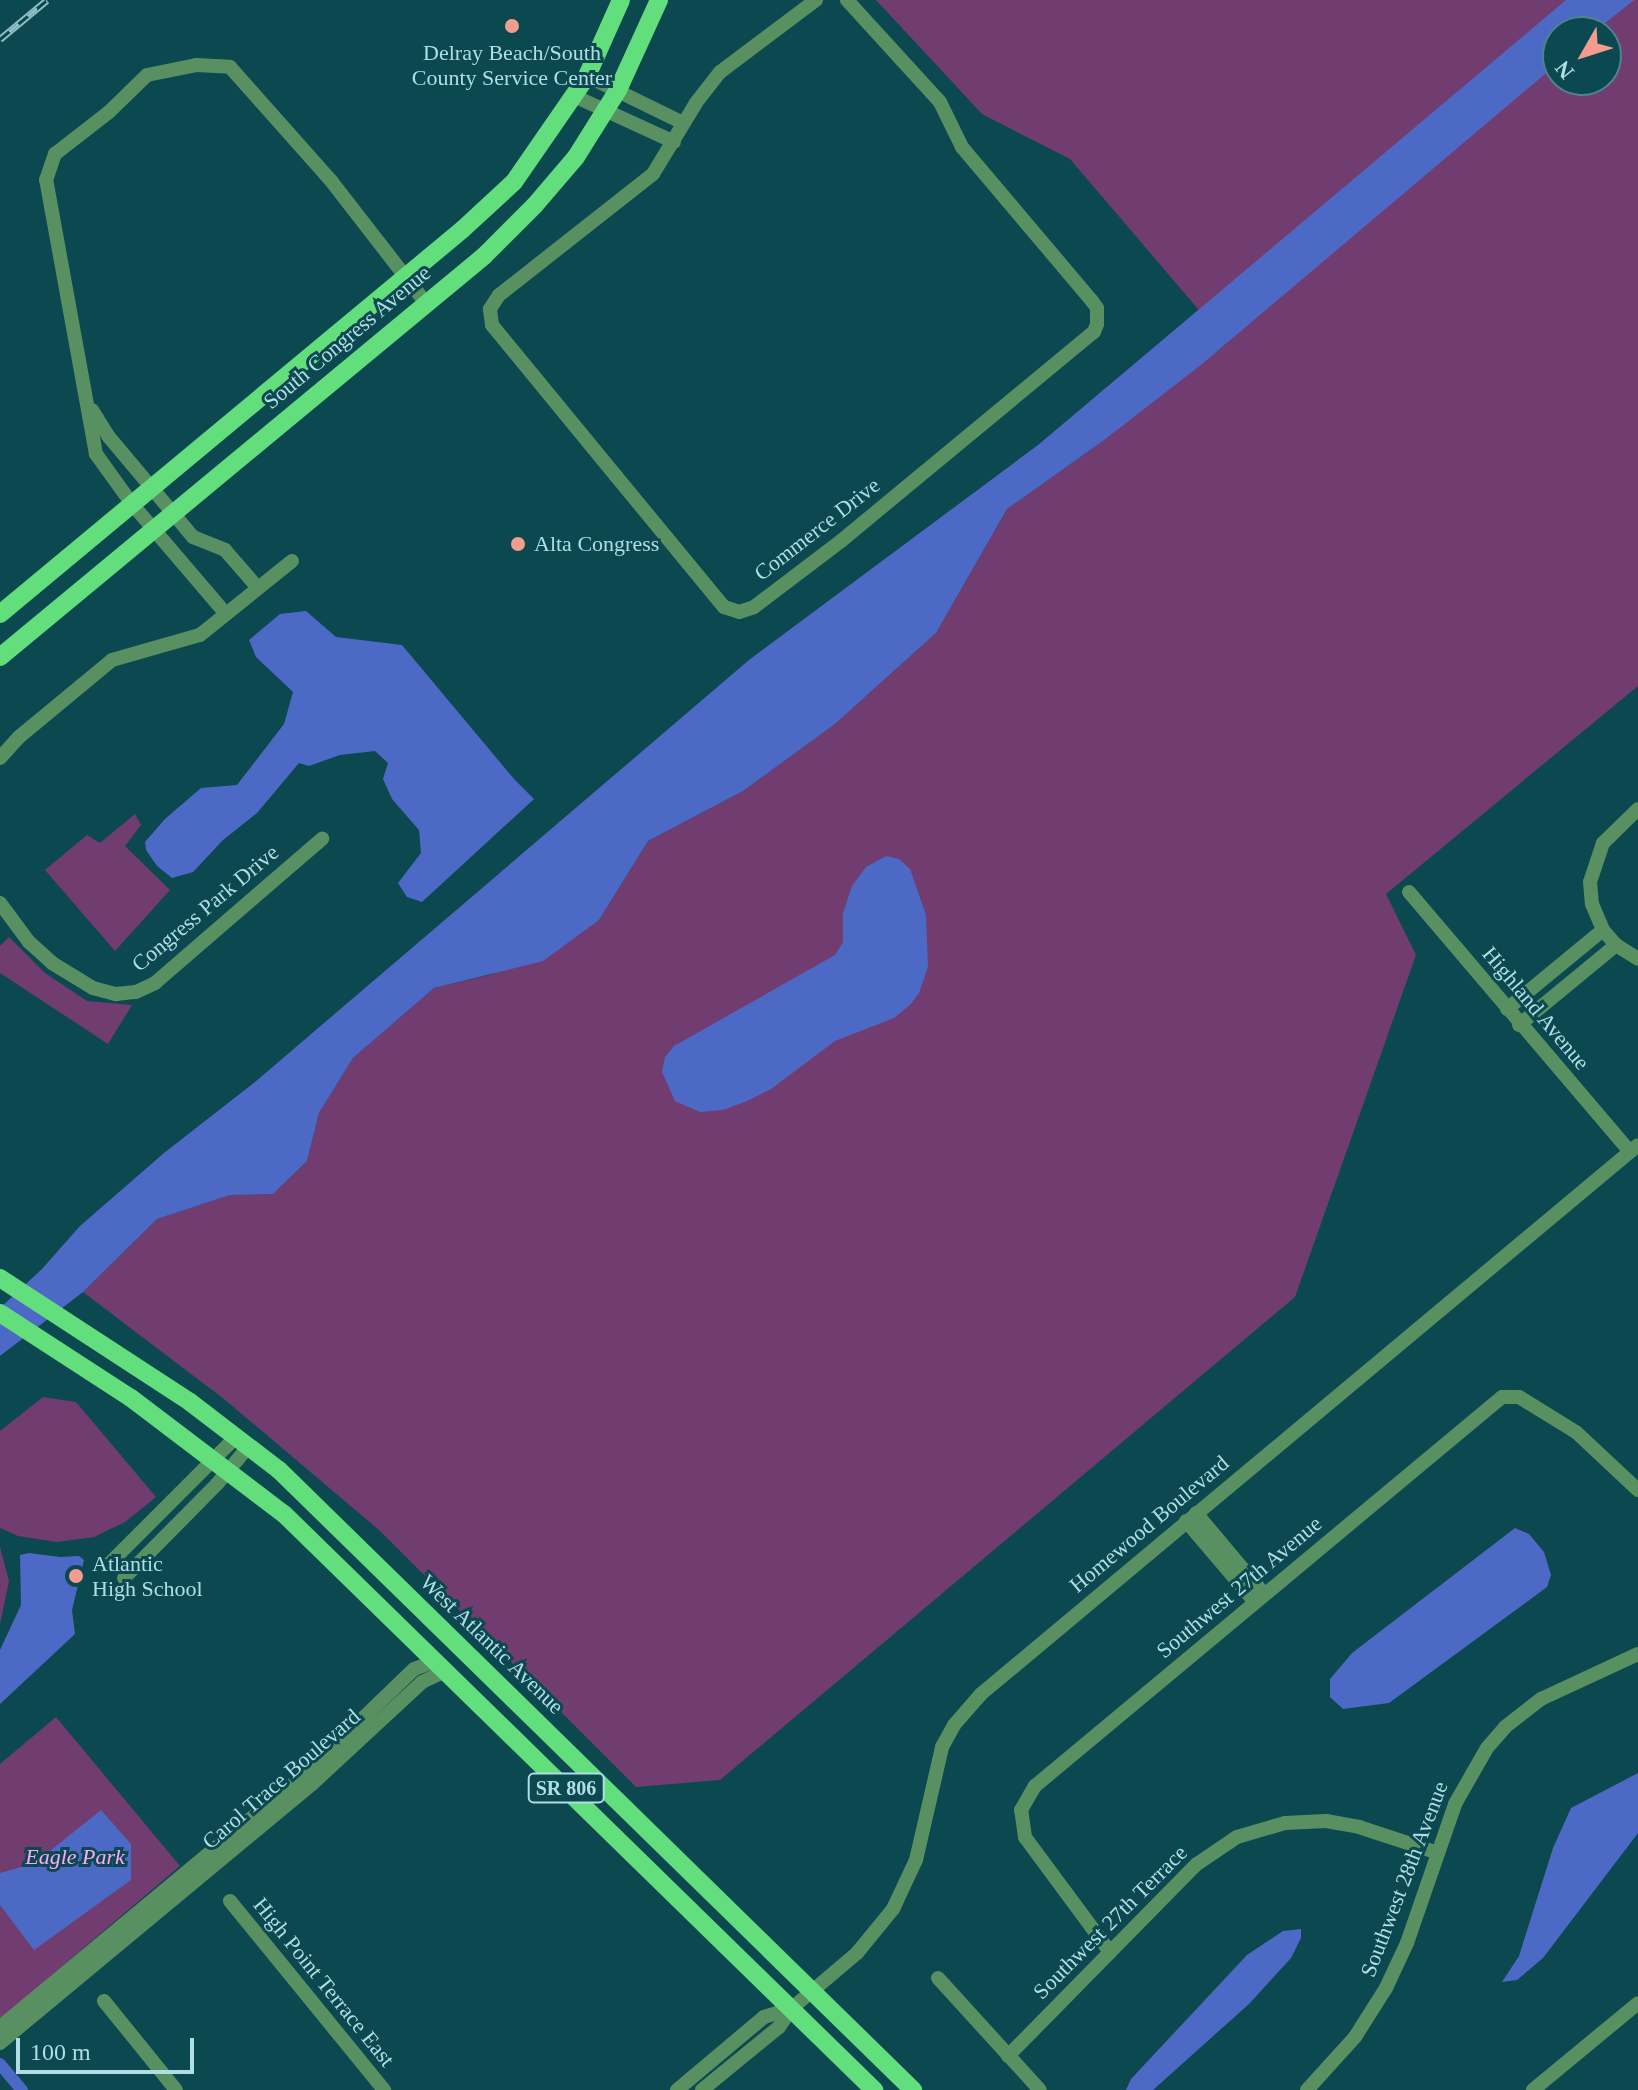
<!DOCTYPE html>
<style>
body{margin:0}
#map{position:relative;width:1638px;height:2090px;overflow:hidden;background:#0c4850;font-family:"Times New Roman",serif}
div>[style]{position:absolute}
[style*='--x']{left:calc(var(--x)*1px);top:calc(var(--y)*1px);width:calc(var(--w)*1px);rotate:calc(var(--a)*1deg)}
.green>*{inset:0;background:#713c70}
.water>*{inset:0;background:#4c6ac5}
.canal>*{height:12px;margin:-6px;padding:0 6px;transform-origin:6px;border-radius:6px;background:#4c6ac5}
.minor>*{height:14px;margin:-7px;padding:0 7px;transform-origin:7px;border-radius:7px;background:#589061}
.major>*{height:18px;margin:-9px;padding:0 9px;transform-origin:9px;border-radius:9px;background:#63de7c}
.rail>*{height:7px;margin-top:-3.5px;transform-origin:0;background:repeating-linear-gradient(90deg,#0c4850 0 12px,#8ebec6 0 24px);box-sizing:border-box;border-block:2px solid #8ebec6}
.dots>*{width:22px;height:22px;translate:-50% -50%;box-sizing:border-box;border:4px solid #0c4850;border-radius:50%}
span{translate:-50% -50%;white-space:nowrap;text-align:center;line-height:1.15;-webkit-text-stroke:6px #0c4850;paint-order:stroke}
.shield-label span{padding:2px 6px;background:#0c4850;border:2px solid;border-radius:6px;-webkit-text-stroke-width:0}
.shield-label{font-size:20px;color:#b0dee5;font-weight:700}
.poi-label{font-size:22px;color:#b0dee5}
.left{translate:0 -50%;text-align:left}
.street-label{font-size:22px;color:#b0dee5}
.park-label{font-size:22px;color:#fca9f9;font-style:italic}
.north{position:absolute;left:1542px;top:16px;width:80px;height:80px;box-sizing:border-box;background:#0c4850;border:2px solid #4e848c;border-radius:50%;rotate:231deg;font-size:22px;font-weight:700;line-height:32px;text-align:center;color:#b0dee5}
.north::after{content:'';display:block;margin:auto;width:28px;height:36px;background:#f59c91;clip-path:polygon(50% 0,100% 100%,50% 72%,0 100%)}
.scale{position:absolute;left:16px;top:2038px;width:178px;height:36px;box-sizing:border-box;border:4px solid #b0dee5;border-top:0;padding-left:10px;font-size:24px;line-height:28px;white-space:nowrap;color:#b0dee5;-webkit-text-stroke:6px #0c4850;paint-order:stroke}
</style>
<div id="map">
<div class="green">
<div style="clip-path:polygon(evenodd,876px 0,1638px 0,1638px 686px,1386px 894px,1416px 955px,1295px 1297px,720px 1780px,636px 1787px,379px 1530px,224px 1399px,83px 1292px,157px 1219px,230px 1195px,273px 1194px,307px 1161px,319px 1113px,353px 1058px,434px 988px,493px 974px,599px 920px,648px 841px,743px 791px,835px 724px,936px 633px,1007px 509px,1103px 441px,1227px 343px,1070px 159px,982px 114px,876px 0,1558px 32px,1606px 32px,1606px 80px,1558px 80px,1558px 32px)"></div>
<div style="clip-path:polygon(135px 814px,141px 825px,125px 846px,170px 890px,115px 951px,45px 870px,87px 835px,100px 843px)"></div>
<div style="clip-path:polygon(9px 937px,45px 973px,87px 1001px,132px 1005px,108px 1044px,0 973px,0 946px)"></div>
<div style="clip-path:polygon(43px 1397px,76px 1402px,156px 1497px,125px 1522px,94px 1537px,57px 1542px,18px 1536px,0 1528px,0 1431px)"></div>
<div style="clip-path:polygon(0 1547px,9px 1581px,0 1624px)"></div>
<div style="clip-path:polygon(56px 1717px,180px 1866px,0 2019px,0 1764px)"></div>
</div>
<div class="water">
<div style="clip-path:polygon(1566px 0,1634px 0,1594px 32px,1558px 32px,1558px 63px,1202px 364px,1103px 441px,1007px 509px,936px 633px,835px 724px,743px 791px,648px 841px,599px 920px,543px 961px,434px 988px,353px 1058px,319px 1113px,307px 1161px,273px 1194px,230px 1195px,157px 1219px,83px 1292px,0 1356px,0 1308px,42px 1269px,80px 1226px,164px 1153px,255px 1082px,749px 660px,1038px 445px)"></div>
<div style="clip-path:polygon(306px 611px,336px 637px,402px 645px,514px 779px,534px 799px,422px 902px,407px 897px,398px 883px,421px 853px,419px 830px,392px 799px,383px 779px,388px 763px,375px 751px,340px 755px,309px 766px,299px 763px,257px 813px,223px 840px,193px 872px,172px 878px,157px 866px,146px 850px,145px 842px,165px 819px,201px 788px,237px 785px,284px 724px,293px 692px,256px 657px,249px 640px,280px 614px)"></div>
<div style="clip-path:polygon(886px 856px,899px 859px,910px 869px,926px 915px,928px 967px,919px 993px,911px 1004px,894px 1018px,835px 1041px,771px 1089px,747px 1101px,723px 1110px,700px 1112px,675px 1101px,662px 1072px,665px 1057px,674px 1046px,835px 955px,843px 942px,843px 913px,852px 886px,866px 867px)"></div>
<div style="clip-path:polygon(1515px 1528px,1529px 1534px,1544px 1552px,1551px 1575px,1547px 1587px,1389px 1703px,1343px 1709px,1330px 1697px,1330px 1679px,1352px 1653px)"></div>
<div style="clip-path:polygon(29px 1553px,60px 1557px,79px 1556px,84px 1560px,72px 1610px,75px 1634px,0 1704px,0 1650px,21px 1605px,20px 1555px)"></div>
<div style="clip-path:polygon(1638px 1773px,1638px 1833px,1543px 1958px,1517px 1980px,1502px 1982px,1519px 1956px,1553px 1848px,1571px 1808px)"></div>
<div style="clip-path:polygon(101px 1810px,131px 1844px,131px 1880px,34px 1950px,0 1905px,0 1873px,35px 1863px)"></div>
<div style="clip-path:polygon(1301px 1929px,1301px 1938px,1291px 1958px,1249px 2004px,1153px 2090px,1126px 2090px,1131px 2079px,1247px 1955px,1283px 1931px)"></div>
</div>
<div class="canal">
<div style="--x:0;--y:2064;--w:34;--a:50"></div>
</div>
<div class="minor">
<div style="--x:816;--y:0;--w:120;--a:143.1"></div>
<div style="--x:720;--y:72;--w:39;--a:128"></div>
<div style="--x:696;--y:103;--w:83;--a:121.2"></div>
<div style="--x:653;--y:174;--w:196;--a:141.8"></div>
<div style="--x:499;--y:295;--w:17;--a:123"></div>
<div style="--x:490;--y:309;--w:16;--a:83"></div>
<div style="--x:492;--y:325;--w:195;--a:50.6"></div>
<div style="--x:616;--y:476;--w:170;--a:50.5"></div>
<div style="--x:724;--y:607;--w:16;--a:18"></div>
<div style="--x:739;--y:612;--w:16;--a:-18"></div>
<div style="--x:754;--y:607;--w:109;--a:-37.2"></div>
<div style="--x:841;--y:541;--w:328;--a:-39.6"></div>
<div style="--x:1094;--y:332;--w:9;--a:-69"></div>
<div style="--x:1097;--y:324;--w:16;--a:-90"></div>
<div style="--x:1097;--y:308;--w:9;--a:-126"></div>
<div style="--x:1092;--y:301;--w:202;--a:-130.2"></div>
<div style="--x:962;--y:147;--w:50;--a:-116.1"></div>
<div style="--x:940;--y:102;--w:138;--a:-132.4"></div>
<div style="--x:587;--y:76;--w:107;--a:26.1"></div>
<div style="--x:574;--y:96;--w:110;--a:24.7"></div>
<div style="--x:92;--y:410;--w:32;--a:58"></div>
<div style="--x:109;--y:437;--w:131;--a:50"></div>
<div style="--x:193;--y:537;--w:35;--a:22"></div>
<div style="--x:225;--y:550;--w:50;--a:49"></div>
<div style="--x:226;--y:614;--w:145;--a:-130.5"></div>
<div style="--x:132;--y:504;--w:62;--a:-125.8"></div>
<div style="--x:96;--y:454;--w:279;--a:-100.3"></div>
<div style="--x:46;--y:180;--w:28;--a:-71"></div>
<div style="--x:55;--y:154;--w:68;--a:-37.9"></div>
<div style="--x:109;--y:112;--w:53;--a:-44.2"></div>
<div style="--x:147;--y:75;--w:50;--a:-11.5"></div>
<div style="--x:196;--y:65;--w:34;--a:3"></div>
<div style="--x:230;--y:67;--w:154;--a:48.4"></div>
<div style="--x:332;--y:182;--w:153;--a:52.2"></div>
<div style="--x:0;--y:758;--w:28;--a:-48"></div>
<div style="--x:19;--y:737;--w:121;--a:-39.6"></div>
<div style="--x:112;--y:660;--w:91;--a:-15.9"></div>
<div style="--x:200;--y:635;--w:118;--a:-38.8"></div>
<div style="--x:1638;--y:809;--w:49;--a:135.8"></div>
<div style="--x:1603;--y:843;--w:41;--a:108.4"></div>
<div style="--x:1590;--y:882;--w:22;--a:85"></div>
<div style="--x:1592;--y:904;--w:28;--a:67"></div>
<div style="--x:1603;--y:930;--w:20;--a:49"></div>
<div style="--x:1616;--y:945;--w:26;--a:32"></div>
<div style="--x:1409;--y:892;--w:341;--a:49.6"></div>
<div style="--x:0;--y:903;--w:49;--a:53.4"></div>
<div style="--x:29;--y:942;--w:31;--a:42"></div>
<div style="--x:52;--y:963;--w:48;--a:31.4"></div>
<div style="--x:93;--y:988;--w:24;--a:15"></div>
<div style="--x:116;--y:994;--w:20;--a:-6"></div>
<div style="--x:136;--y:992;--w:21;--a:-25"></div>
<div style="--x:155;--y:983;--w:221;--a:-40.8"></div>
<div style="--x:1507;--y:1009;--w:124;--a:-39.5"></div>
<div style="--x:1519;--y:1025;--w:126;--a:-39.5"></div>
<div style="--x:1196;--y:1513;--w:106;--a:50"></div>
<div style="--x:1186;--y:1521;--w:106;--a:49.6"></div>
<div style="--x:109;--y:1564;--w:181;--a:-45"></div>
<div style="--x:124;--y:1578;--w:132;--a:-45.3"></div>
<div style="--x:217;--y:1484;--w:50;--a:-49.9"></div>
<div style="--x:230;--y:1901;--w:244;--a:50.8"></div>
<div style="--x:1110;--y:1952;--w:143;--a:-126.5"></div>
<div style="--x:1025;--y:1837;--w:27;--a:-98"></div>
<div style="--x:1021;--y:1810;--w:28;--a:-60"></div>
<div style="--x:1035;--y:1786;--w:608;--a:-39.79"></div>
<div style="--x:1502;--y:1397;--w:17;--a:0"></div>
<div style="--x:1519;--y:1397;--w:67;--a:31.6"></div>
<div style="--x:1576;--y:1432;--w:85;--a:43.1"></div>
<div style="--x:938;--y:1978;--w:151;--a:47.7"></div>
<div style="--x:104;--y:2001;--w:114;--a:51"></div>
<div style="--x:0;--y:2027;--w:395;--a:-39.7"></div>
<div style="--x:304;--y:1775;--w:153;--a:-43.9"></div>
<div style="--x:414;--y:1669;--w:23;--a:-20"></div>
<div style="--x:0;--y:2043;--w:405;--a:-39.7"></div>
<div style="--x:312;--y:1784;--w:150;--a:-42.8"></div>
<div style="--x:422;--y:1682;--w:26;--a:-25"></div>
<div style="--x:1008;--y:2056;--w:269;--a:-45.5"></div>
<div style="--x:1197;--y:1864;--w:48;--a:-34"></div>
<div style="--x:1237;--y:1837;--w:50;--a:-16.3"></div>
<div style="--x:1285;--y:1823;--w:41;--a:-2.8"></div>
<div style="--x:1326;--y:1821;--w:34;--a:10"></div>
<div style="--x:1359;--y:1827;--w:83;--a:18.2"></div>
<div style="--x:677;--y:2090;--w:114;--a:-40"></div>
<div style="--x:764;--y:2017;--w:28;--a:-17"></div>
<div style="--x:702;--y:2090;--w:99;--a:-39.3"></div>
<div style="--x:779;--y:2027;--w:22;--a:-56"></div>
<div style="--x:791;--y:2009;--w:87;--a:-40.3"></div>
<div style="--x:857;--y:1953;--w:57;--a:-50.7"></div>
<div style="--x:893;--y:1909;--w:54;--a:-64.9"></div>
<div style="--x:916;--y:1860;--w:116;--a:-77"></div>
<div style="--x:942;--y:1747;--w:25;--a:-61"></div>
<div style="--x:954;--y:1725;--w:41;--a:-48.9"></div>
<div style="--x:981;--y:1694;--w:856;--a:-39.88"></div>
<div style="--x:1307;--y:2090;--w:72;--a:-47.8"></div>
<div style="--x:1355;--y:2037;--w:58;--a:-57.7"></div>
<div style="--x:1386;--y:1988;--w:50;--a:-65"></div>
<div style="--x:1407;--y:1943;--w:147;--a:-70.9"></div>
<div style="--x:1455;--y:1804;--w:64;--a:-60.3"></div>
<div style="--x:1487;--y:1748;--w:28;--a:-49"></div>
<div style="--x:1505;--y:1727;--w:46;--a:-37.9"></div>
<div style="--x:1541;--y:1699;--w:107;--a:-24.9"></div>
<div style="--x:1533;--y:2090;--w:136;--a:-39.6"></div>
</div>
<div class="major">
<div style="--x:0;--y:614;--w:602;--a:-39.74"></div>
<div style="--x:463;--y:229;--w:69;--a:-42.7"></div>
<div style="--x:514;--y:182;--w:129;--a:-55.4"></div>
<div style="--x:587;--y:76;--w:83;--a:-65.9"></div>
<div style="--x:0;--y:657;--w:629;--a:-39.64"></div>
<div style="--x:484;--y:256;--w:72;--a:-45"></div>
<div style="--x:535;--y:205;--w:63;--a:-49.5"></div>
<div style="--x:576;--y:157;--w:79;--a:-57.9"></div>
<div style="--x:618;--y:90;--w:99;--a:-65.5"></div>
<div style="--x:0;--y:1278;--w:227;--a:33.1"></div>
<div style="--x:190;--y:1402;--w:112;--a:37.4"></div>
<div style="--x:279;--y:1470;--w:887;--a:44.36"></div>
<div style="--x:0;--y:1313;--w:156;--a:33"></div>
<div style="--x:131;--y:1398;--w:192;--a:37.2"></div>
<div style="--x:284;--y:1514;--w:825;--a:44.31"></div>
</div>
<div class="rail">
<div style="--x:0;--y:39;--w:61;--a:-39.7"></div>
</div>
<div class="dots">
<div style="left:512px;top:26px;background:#f59c91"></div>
<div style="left:518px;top:544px;background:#f59c91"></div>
<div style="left:76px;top:1576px;background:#f59c91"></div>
</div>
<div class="shield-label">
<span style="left:566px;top:1788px">SR 806</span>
</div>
<div class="poi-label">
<span style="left:512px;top:65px">Delray Beach/South<br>County Service Center</span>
<span class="left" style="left:534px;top:544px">Alta Congress</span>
<span class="left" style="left:92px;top:1576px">Atlantic<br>High School</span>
</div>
<div class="street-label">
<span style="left:347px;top:337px;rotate:-40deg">South Congress Avenue</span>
<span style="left:817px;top:529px;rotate:-38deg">Commerce Drive</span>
<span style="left:205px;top:908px;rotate:-40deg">Congress Park Drive</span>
<span style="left:1536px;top:1008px;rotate:50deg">Highland Avenue</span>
<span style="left:1149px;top:1524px;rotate:-40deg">Homewood Boulevard</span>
<span style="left:1239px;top:1587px;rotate:-40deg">Southwest 27th Avenue</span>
<span style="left:492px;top:1644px;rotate:44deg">West Atlantic Avenue</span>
<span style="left:281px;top:1779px;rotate:-41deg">Carol Trace Boulevard</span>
<span style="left:1404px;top:1879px;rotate:-69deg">Southwest 28th Avenue</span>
<span style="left:1110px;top:1922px;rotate:-45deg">Southwest 27th Terrace</span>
<span style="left:324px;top:1982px;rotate:51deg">High Point Terrace East</span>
</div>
<div class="park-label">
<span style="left:75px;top:1857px">Eagle Park</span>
</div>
<div class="north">N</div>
<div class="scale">100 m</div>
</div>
